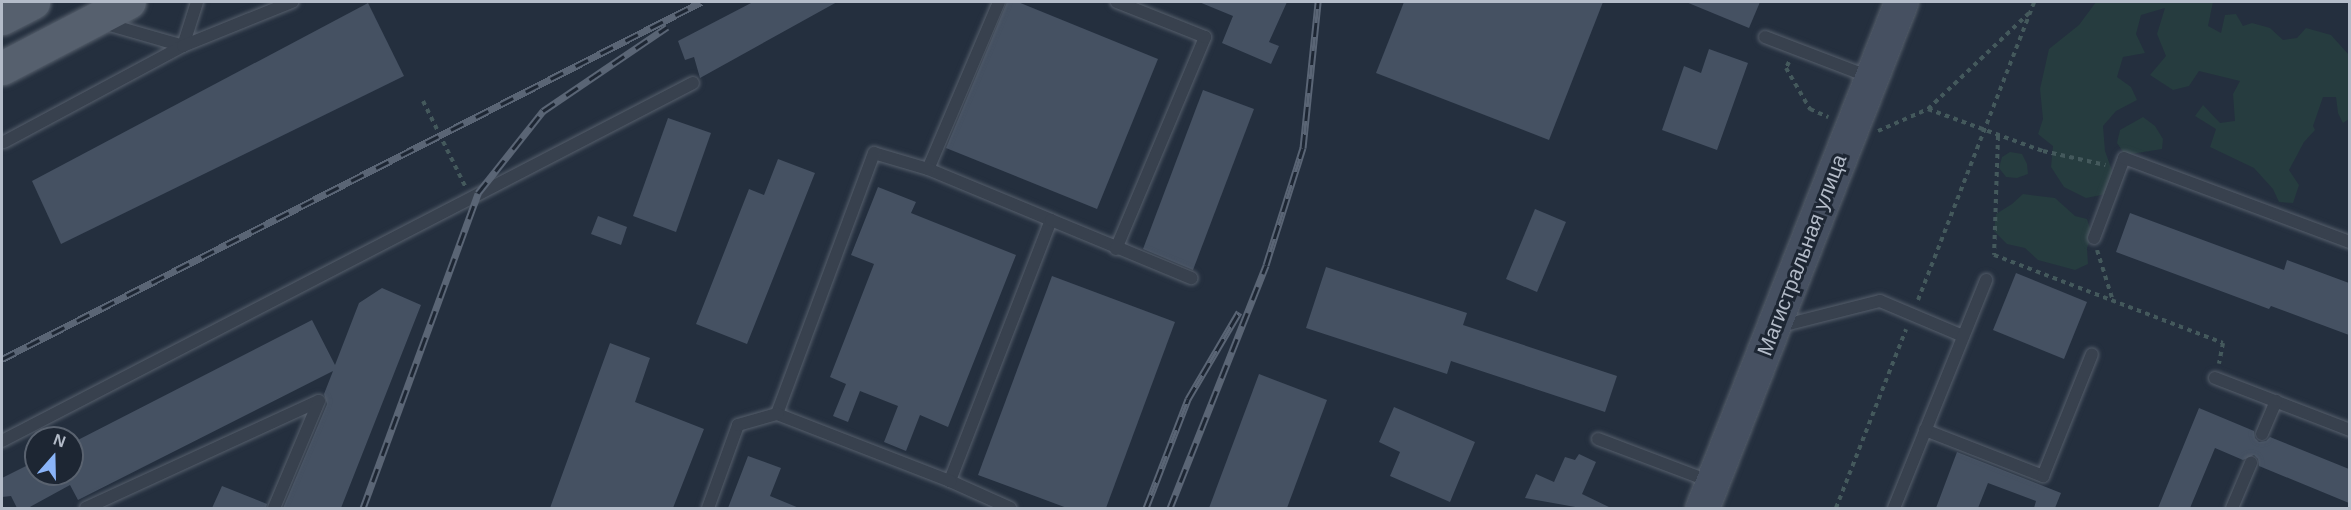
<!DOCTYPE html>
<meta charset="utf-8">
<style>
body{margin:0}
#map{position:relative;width:2351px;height:510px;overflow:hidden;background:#242f3e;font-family:Helvetica,sans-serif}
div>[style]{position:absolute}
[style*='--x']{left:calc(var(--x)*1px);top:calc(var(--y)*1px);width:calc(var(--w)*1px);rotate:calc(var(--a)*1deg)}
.green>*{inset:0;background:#263c3f}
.building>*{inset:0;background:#455162}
.path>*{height:4px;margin-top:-2px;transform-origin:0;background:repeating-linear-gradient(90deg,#44595c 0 4.5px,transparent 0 9px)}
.roads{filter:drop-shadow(0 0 2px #565f6c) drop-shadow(0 0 2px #565f6c)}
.service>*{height:12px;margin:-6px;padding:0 6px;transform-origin:6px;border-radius:6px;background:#38414e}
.secondary>*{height:33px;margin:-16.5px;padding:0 16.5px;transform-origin:16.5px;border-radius:16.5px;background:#465061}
.primary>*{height:33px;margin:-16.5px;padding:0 16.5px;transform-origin:16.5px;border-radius:16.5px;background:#56606e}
.rail>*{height:7px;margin-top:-3.5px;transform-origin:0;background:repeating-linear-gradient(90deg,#1d2633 0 14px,#5a6575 0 28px);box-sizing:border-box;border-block:2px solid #5a6575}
span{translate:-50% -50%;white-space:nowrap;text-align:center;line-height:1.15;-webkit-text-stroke:6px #1d2633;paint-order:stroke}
.street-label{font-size:21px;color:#b4bcc9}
.frame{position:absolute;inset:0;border:3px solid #b4bcc9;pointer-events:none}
.north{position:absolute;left:24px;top:426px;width:60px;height:60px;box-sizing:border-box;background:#1d2633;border:2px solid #59626f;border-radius:50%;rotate:20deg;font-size:16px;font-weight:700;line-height:24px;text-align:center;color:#b4bcc9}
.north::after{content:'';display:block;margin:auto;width:21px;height:27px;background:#8ab4f8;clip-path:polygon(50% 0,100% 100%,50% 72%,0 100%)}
</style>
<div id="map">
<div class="green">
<div style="clip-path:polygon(2096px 2px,2213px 2px,2208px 26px,2221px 33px,2225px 15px,2236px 14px,2243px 26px,2252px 23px,2270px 28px,2283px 40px,2297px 38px,2306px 28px,2331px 35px,2349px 55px,2349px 119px,2343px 123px,2338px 113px,2336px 97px,2323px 97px,2313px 126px,2315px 130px,2304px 142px,2289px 170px,2299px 185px,2293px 203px,2279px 202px,2273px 189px,2254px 168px,2210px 147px,2216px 129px,2195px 116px,2203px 105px,2220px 123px,2235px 121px,2233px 94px,2240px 81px,2199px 71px,2189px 86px,2173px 90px,2150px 75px,2166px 56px,2157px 34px,2165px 8px,2141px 15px,2136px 34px,2145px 53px,2123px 57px,2117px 77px,2131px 87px,2137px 100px,2116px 111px,2103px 126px,2105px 151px,2115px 179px,2111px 193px,2086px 198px,2064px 187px,2051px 167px,2053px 146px,2038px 134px,2043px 119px,2040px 89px,2049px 49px,2079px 25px)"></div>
<div style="clip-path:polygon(2143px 117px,2155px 126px,2163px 139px,2162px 149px,2125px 155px,2117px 143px,2120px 130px)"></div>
<div style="clip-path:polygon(2010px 152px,2022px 154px,2027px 164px,2028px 174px,2017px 178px,2006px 177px,1999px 168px,2002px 157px)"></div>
<div style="clip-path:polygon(2023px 194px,2055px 198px,2075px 216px,2087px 219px,2092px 235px,2087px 248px,2088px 264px,2075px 270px,2038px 260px,2025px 248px,2007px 244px,1994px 231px,1996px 214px,2012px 204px)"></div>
</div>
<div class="building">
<div style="clip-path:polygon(753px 2px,837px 2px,700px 78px,694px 57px,685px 60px,678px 41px)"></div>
<div style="clip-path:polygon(1007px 2px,1018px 2px,1158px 59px,1097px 209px,946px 148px)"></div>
<div style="clip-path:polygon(1199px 2px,1287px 2px,1269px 42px,1279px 46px,1271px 64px,1222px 43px,1233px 16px)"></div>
<div style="clip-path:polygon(1404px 2px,1603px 2px,1549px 140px,1376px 73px)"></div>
<div style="clip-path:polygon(1686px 2px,1760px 2px,1749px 28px)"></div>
<div style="clip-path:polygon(368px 3px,404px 76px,61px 244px,32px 181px)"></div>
<div style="clip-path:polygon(1709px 49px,1748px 63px,1717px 150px,1662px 130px,1684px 66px,1701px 73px)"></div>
<div style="clip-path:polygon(1203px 90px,1254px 109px,1193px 270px,1143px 249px)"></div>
<div style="clip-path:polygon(668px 118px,711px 133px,676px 232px,633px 216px)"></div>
<div style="clip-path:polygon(778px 159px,815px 173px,747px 344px,696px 324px,749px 189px,764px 195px)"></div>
<div style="clip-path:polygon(878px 187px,916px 202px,911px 213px,1016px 255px,948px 427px,920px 415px,906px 451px,884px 442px,898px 406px,860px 391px,848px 422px,833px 416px,846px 384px,830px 377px,874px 264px,851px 255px)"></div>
<div style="clip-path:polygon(1535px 209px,1566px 222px,1537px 292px,1506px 279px)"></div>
<div style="clip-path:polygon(2130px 213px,2284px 270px,2287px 260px,2349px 283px,2349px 335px,2271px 306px,2269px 309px,2116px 252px)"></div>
<div style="clip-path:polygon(598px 216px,627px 227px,621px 245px,591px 234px)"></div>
<div style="clip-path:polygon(1326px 267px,1467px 313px,1463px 325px,1617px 376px,1605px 412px,1451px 361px,1447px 374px,1306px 328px)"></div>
<div style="clip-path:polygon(2016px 273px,2087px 302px,2064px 359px,1993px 330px)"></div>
<div style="clip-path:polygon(1052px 276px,1175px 322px,1106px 508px,1067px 508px,978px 475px)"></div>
<div style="clip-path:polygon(382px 288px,421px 305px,341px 508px,283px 508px,327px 404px,324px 394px,333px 371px,78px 500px,70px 485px,28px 508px,17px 508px,11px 496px,2px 497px,2px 478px,36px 461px,36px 474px,72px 474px,72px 443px,312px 320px,335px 365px,359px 303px)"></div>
<div style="clip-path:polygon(610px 343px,650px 358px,635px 402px,704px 429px,673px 508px,550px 508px)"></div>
<div style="clip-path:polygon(1259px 374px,1327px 400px,1287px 508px,1209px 508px)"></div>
<div style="clip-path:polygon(1394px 407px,1475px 442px,1450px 502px,1390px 476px,1400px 452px,1379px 442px)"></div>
<div style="clip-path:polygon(2199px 408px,2254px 431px,2255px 438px,2259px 442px,2266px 441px,2270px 437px,2349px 469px,2349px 503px,2259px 466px,2258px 459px,2254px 455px,2243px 460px,2215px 448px,2190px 508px,2158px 508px)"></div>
<div style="clip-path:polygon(1957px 452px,2061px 493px,2055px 508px,2034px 508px,2036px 501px,1988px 483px,1978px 508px,1936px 508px)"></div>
<div style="clip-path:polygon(1579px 454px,1596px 462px,1582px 494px,1611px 508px,1581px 508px,1525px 498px,1536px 474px,1554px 482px,1565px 457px,1575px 460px)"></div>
<div style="clip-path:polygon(748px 456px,781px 468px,770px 496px,799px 508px,728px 508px)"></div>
<div style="clip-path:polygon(222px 486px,267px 504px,266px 508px,212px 508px)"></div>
</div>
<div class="path">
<div style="--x:1789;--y:62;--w:7;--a:117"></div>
<div style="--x:1786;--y:68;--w:48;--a:59.7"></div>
<div style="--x:1810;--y:109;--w:20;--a:24"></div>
<div style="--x:423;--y:101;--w:95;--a:63.7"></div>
<div style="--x:1928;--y:109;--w:122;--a:20.1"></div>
<div style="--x:2043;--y:151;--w:64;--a:12.7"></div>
<div style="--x:1878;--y:131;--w:55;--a:-23.7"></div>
<div style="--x:1928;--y:109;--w:139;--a:-43.5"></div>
<div style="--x:1998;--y:136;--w:119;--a:91.9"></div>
<div style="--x:1994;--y:255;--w:245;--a:21"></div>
<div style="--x:2223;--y:343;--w:21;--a:101"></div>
<div style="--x:2097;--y:250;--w:53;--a:72.6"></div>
<div style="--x:1918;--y:300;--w:320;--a:-68.7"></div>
<div style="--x:1836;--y:508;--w:192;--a:-68.6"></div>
</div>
<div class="roads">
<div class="service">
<div style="--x:999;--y:2;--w:181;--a:113"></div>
<div style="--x:928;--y:169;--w:133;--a:22.5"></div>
<div style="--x:1051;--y:220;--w:280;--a:111.2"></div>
<div style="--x:950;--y:481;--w:66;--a:24.2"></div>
<div style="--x:103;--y:23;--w:83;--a:16"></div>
<div style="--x:183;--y:46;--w:46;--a:-72.3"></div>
<div style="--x:1765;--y:37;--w:112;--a:20.9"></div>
<div style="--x:4;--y:142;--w:203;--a:-28.2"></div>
<div style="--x:183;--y:46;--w:118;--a:-22"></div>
<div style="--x:928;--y:169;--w:56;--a:-163.5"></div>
<div style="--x:874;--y:153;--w:278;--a:110.4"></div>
<div style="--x:777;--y:414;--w:186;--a:21.2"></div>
<div style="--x:1051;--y:220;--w:152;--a:22.5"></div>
<div style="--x:2094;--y:238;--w:85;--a:-69.4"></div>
<div style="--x:2124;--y:158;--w:241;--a:20.4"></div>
<div style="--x:1116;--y:249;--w:230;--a:-67.2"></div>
<div style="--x:1205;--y:37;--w:95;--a:-158.3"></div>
<div style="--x:1777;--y:327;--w:106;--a:-14.2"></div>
<div style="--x:1880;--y:301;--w:90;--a:22.9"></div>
<div style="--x:2215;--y:378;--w:145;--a:21.1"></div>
<div style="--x:1925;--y:430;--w:127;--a:21.3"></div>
<div style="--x:2043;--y:476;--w:131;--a:-68.1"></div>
<div style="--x:2262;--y:434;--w:36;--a:-67"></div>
<div style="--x:1598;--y:439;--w:122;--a:20.7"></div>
<div style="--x:2;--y:441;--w:778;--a:-27.39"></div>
<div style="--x:86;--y:508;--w:256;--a:-24.7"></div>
<div style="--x:319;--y:401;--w:116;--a:112.8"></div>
<div style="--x:708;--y:508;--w:88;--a:-70.1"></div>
<div style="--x:738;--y:425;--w:41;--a:-15.8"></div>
<div style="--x:1894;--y:508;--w:246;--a:-68"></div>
<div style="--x:2232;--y:508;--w:49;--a:-67.1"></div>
</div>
<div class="secondary">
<div style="--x:1702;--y:508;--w:544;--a:-68.53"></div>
</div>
<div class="primary">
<div style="--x:2;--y:18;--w:35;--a:-27"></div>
<div style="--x:2;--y:68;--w:143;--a:-27.5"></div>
</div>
</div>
<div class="rail">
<div style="--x:2;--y:359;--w:785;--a:-27.05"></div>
<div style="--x:363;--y:508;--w:335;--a:-69.9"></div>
<div style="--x:478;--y:193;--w:105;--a:-51.6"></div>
<div style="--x:543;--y:111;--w:150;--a:-34.1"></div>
<div style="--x:1146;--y:508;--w:117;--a:-68.9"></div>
<div style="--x:1188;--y:399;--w:101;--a:-59.6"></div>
<div style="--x:1170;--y:508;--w:261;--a:-68.4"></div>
<div style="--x:1266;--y:265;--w:123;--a:-72.5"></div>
<div style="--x:1303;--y:148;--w:147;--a:-84.1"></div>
</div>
<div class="street-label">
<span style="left:1802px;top:255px;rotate:-69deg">Магистральная улица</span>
</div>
<div class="frame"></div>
<div class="north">N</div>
</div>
